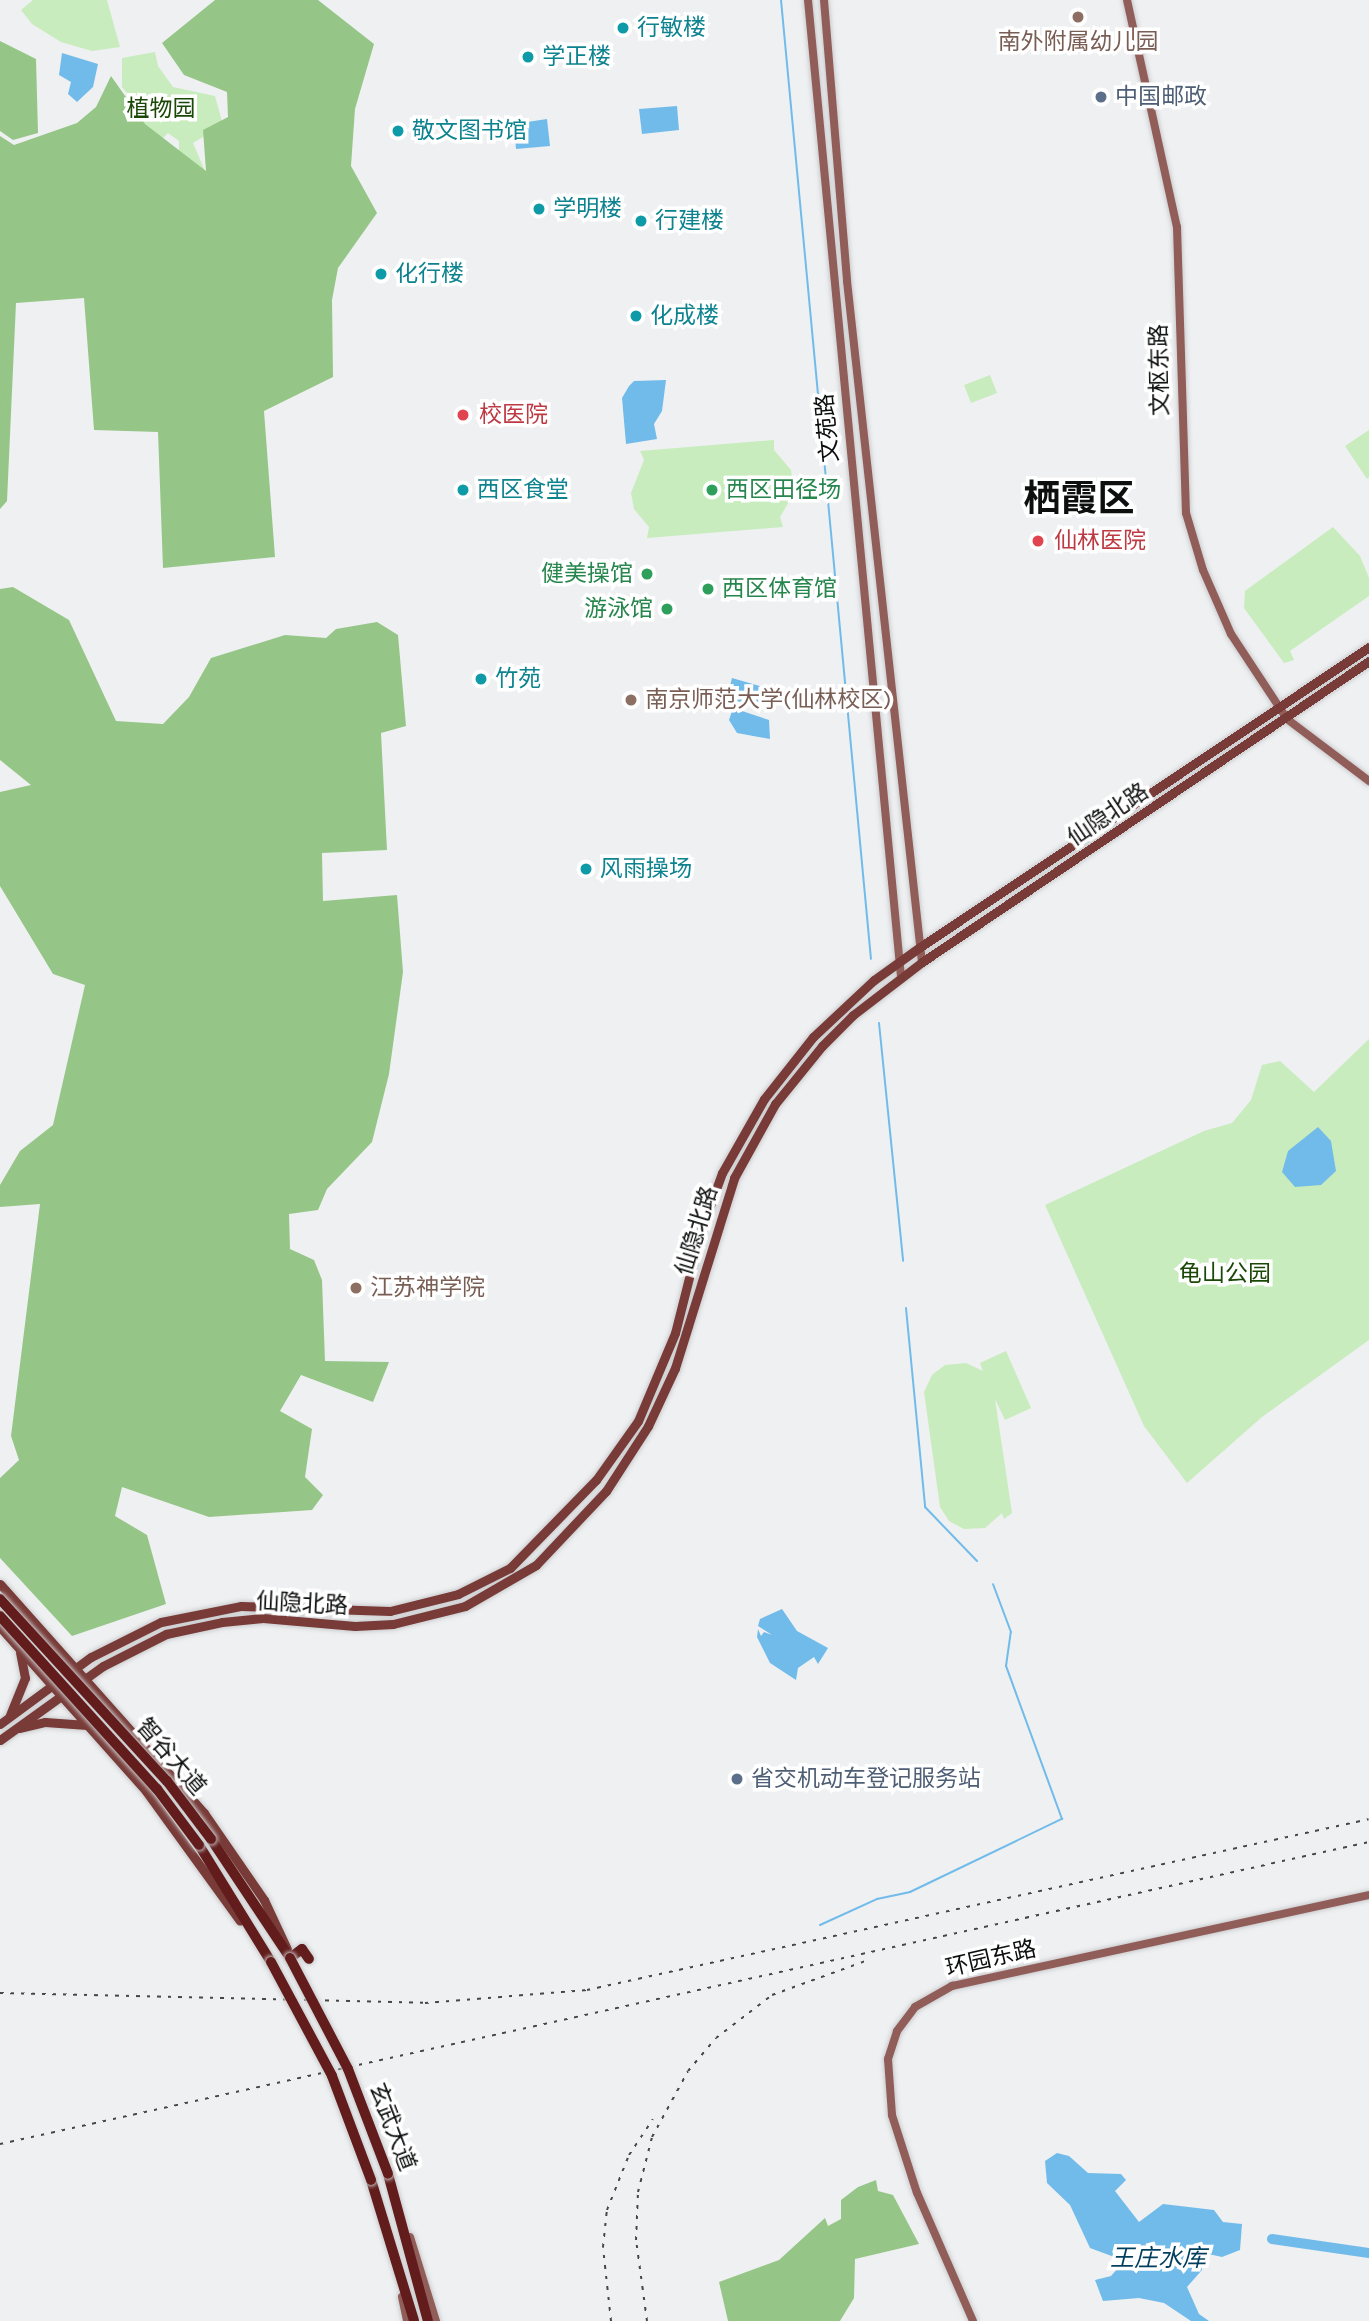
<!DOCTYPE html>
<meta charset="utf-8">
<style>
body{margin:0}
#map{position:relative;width:1369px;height:2321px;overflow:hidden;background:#eff0f2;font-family:Karla,"Noto Sans SC",sans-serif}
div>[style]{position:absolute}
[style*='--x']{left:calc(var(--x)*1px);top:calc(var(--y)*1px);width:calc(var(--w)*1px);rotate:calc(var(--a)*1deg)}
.green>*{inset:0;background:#c8ecbd}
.forest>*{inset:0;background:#96c687}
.water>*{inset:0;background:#71bbea}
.stream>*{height:2px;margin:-1px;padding:0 1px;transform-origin:1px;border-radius:1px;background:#71bbea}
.river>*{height:10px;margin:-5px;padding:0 5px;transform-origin:5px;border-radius:5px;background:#71bbea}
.roads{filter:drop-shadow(0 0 2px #cbccce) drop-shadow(0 0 2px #cbccce)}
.secondary>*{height:8px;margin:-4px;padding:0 4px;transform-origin:4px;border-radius:4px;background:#915d59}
.primary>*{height:9px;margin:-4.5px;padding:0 4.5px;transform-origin:4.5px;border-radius:4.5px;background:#783b38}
.highway>*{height:10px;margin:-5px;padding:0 5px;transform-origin:5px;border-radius:5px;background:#611c1b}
.rail>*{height:2px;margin-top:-1px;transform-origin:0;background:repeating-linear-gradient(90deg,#454646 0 3.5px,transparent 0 10.5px)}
.bridges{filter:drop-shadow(0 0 2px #cbccce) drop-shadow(0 0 2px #cbccce)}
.highway-bridge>*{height:10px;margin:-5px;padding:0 5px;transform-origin:5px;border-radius:5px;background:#611c1b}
.dots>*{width:19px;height:19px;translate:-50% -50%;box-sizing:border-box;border:4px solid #fff;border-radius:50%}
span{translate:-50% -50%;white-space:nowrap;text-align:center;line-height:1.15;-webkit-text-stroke:7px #fff;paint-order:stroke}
.culture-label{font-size:23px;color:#0d838f}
.left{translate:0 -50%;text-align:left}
.education-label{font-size:23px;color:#785e54}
.service-label{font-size:23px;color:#4e5e75}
.park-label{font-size:23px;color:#1b4806}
.street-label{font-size:23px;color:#0d0e0e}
.health-label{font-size:23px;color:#be3a42}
.leisure-label{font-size:23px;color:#27864d}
.right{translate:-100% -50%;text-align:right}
.water-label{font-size:24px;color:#003e5d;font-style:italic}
.town-label{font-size:37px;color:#0d0e0e;font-weight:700}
</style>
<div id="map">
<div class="green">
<div style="clip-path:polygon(33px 0,107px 0,120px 47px,92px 51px,61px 42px,32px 24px,21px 10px)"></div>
<div style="clip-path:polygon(155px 52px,158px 66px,173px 87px,215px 96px,223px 125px,193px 143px,205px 171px,179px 151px,179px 141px,168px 133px,160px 141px,126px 112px,135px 103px,122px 87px,122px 58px)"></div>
<div style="clip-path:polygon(990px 375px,997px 393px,971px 403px,964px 385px)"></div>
<div style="clip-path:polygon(1369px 430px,1369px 477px,1367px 479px,1345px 446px)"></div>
<div style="clip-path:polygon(774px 440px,774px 450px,791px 470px,792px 479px,790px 500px,780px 517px,783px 527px,647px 538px,649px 527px,634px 509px,631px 493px,644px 460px,640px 451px)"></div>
<div style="clip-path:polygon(1333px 527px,1360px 556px,1369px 578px,1369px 596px,1290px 651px,1294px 660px,1284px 663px,1244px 608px,1245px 591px)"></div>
<div style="clip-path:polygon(1369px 1039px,1369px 1340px,1262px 1417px,1187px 1483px,1144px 1426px,1045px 1205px,1204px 1131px,1232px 1123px,1251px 1100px,1262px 1065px,1280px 1061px,1314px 1092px)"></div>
<div style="clip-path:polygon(1006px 1351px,1031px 1408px,1005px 1420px,995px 1399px,1012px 1513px,1004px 1519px,1002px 1513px,985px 1528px,964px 1529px,949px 1521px,940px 1507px,924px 1392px,932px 1375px,945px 1365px,966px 1363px,983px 1371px,980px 1363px)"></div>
</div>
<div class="forest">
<div style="clip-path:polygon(215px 0,318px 0,374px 44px,355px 109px,351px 166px,377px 213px,338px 268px,332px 300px,333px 377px,264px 411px,275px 557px,163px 568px,158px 432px,94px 430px,84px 298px,16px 303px,7px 501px,0 509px,0 136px,14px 145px,77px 123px,96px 107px,111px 76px,145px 124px,206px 171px,203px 130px,228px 117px,227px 92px,184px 75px,162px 43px)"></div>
<div style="clip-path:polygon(0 41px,36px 59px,38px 133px,13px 140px,0 131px)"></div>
<div style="clip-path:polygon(13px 587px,69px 620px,116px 721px,163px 724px,189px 697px,211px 658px,285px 635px,326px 638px,336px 629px,377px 622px,398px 635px,406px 726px,381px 733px,387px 850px,322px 853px,323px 901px,397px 895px,403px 972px,389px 1074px,372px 1142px,327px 1189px,318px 1210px,289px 1214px,290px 1249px,314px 1260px,322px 1280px,325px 1361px,389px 1362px,373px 1402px,301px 1375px,280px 1411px,312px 1429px,305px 1477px,323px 1495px,312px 1510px,209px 1517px,122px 1487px,115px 1516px,147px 1535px,166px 1604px,72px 1636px,0 1558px,0 1478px,19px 1460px,11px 1436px,40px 1204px,0 1207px,0 1185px,20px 1151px,53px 1125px,85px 985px,53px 974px,0 886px,0 792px,31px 785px,0 760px,0 589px)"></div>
<div style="clip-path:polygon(876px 2180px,878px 2191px,893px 2195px,919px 2244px,855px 2259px,854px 2298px,840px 2321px,728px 2321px,719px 2282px,779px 2260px,825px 2218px,828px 2226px,841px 2219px,841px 2200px,858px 2187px)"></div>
</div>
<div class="water">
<div style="clip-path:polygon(62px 53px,98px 64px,93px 87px,77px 102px,68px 94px,71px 82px,59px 75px)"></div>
<div style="clip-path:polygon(677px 106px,679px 130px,642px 134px,639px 109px)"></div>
<div style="clip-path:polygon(547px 119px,550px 146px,516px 149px,514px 124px)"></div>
<div style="clip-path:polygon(666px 380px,662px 411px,654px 424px,657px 439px,626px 444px,622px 398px,629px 386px,634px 381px)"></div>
<div style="clip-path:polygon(732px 678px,777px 691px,771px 711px,727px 698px)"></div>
<div style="clip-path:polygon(733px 708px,769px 720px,770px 739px,737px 733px,729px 720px)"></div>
<div style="clip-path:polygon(1318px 1127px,1331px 1141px,1336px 1171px,1321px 1185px,1295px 1187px,1282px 1172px,1288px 1151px)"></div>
<div style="clip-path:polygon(782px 1609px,797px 1631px,828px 1648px,818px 1664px,814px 1657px,798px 1668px,796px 1680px,770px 1663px,757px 1637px,758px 1629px,761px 1636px,764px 1632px,772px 1635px,758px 1626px,760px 1619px)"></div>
<div style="clip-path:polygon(1057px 2153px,1069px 2156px,1088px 2173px,1121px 2174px,1126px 2180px,1115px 2191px,1139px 2222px,1163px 2204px,1214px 2210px,1223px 2222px,1242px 2224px,1240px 2250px,1222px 2257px,1204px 2253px,1199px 2257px,1202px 2270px,1187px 2287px,1199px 2314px,1209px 2321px,1191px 2321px,1164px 2303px,1139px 2298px,1103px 2301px,1095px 2280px,1111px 2276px,1118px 2268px,1117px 2258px,1090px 2248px,1070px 2205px,1047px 2183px,1045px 2161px)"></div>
</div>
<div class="stream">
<div style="--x:781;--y:0;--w:963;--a:84.64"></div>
<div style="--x:879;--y:1023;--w:239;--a:84.2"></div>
<div style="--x:906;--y:1308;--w:200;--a:84.5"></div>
<div style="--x:925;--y:1507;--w:75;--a:46.1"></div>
<div style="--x:820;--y:1925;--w:63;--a:-24.5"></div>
<div style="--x:877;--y:1899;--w:34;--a:-12"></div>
<div style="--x:910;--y:1892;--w:169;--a:-25.7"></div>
<div style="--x:1062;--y:1819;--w:163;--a:-110.1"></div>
<div style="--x:1006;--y:1666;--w:34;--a:-82"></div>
<div style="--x:1011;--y:1632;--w:51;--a:-110.6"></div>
</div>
<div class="river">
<div style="--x:1272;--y:2239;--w:98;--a:8.2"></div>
</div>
<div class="roads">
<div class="secondary">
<div style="--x:808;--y:0;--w:981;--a:84.56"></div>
<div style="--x:824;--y:0;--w:282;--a:85.3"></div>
<div style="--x:847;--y:281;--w:685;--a:83.72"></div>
<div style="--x:1127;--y:0;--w:232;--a:77.6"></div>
<div style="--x:1177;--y:227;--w:286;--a:88.2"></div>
<div style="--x:1186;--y:513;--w:59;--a:73.4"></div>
<div style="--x:1203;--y:570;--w:70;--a:66.4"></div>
<div style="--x:1231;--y:634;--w:102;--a:56.6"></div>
<div style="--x:1287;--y:719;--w:103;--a:37.1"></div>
<div style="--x:410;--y:2237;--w:88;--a:72.8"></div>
<div style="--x:402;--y:2297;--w:25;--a:78"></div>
<div style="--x:973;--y:2321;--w:140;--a:-113.6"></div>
<div style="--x:917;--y:2193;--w:82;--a:-107.8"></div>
<div style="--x:892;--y:2115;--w:56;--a:-94.1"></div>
<div style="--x:888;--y:2059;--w:29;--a:-72"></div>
<div style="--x:897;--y:2031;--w:30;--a:-53"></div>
<div style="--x:915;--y:2007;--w:43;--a:-29.6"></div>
<div style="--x:952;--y:1986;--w:427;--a:-12.3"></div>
</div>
<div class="primary">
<div style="--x:0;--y:1584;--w:307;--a:48.3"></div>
<div style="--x:204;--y:1813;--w:106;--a:55.4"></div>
<div style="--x:264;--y:1900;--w:54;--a:64.9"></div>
<div style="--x:0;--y:1627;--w:220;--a:48.3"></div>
<div style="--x:146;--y:1791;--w:160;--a:54.1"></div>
<div style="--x:10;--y:1715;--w:40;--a:-68"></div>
<div style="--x:25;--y:1678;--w:26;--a:-101"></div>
<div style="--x:0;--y:1724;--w:113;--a:-36.4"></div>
<div style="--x:91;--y:1657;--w:78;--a:-26.6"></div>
<div style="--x:161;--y:1622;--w:82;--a:-11.3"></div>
<div style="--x:241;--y:1606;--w:149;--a:1.9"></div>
<div style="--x:390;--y:1611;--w:70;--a:-14"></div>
<div style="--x:458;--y:1594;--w:58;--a:-26.6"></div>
<div style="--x:510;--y:1568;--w:123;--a:-45.7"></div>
<div style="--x:596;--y:1480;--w:72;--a:-54.6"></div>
<div style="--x:638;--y:1421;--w:95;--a:-67.2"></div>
<div style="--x:675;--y:1333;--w:106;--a:-75.8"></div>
<div style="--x:701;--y:1230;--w:61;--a:-69.8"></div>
<div style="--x:722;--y:1173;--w:85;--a:-60.4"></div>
<div style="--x:764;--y:1099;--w:79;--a:-51.7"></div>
<div style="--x:813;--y:1037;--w:83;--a:-43.1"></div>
<div style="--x:874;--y:980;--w:57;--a:-35.7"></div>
<div style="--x:920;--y:947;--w:540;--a:-33.75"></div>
<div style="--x:19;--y:1728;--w:27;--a:-13"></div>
<div style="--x:45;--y:1722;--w:42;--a:4.1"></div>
<div style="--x:0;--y:1740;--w:127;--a:-35.7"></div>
<div style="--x:103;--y:1666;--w:71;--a:-26.9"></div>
<div style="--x:166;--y:1634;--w:57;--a:-12.1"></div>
<div style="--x:222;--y:1622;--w:41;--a:-5.6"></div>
<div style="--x:263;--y:1618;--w:92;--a:5"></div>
<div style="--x:355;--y:1626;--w:38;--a:-3"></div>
<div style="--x:393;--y:1624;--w:74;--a:-14"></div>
<div style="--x:465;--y:1606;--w:82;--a:-30"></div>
<div style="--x:536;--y:1565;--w:102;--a:-46.6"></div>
<div style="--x:606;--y:1491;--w:77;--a:-57.1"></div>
<div style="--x:648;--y:1426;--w:64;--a:-65"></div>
<div style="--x:675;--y:1368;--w:199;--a:-72.7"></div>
<div style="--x:734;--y:1178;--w:85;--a:-61"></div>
<div style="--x:775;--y:1104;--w:75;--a:-51"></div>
<div style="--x:822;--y:1046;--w:44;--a:-45"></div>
<div style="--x:853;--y:1015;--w:87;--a:-37.5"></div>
<div style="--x:922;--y:962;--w:539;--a:-33.96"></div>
</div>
<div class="highway">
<div style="--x:211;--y:1839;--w:143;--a:56.4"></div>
<div style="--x:290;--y:1958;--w:15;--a:-37"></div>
<div style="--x:302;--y:1949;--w:12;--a:55"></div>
<div style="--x:199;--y:1845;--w:137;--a:58.4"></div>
<div style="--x:388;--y:2174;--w:152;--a:74.8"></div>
<div style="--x:371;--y:2180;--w:147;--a:73"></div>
</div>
</div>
<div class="rail">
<div style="--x:0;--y:1993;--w:425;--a:1.3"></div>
<div style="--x:425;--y:2003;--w:163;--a:-4.6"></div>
<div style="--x:587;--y:1990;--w:800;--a:-12.33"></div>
<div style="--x:0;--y:2144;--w:1402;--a:-12.44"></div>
<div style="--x:611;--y:2321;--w:74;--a:-96.2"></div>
<div style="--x:603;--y:2247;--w:37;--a:-84"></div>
<div style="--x:607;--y:2210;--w:59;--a:-68.2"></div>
<div style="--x:629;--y:2155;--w:43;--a:-56.3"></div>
<div style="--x:647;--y:2321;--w:82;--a:-97.7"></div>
<div style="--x:636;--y:2240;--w:48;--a:-87.6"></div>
<div style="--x:638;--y:2192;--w:57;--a:-75.7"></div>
<div style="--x:652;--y:2137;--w:75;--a:-61.4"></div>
<div style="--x:688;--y:2071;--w:43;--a:-49.7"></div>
<div style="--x:716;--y:2038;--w:71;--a:-37.5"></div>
<div style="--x:772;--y:1995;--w:102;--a:-20"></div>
</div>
<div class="bridges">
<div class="highway-bridge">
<div style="--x:0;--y:1599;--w:247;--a:47.5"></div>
<div style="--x:167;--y:1781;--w:73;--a:52.8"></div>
<div style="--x:0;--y:1616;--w:234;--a:47.8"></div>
<div style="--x:157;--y:1789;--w:70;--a:53.1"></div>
<div style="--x:290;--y:1958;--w:125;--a:62.4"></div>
<div style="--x:348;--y:2069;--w:112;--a:69.1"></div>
<div style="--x:271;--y:1962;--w:129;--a:61.8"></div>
<div style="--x:332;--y:2076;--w:111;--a:69.4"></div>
</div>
</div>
<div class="dots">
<div style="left:1078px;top:17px;background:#8d6e63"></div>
<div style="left:623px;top:28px;background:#0f9aa8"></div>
<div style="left:528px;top:57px;background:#0f9aa8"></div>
<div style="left:1101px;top:97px;background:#5c6f8a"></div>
<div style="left:398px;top:131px;background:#0f9aa8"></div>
<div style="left:539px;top:209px;background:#0f9aa8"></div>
<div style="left:641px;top:221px;background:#0f9aa8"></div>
<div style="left:381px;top:274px;background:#0f9aa8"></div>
<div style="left:636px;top:316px;background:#0f9aa8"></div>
<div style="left:463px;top:415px;background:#e0444e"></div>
<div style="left:463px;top:490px;background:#0f9aa8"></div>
<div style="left:712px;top:490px;background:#2e9e5b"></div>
<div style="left:1038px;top:541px;background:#e0444e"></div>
<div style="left:647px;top:574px;background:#2e9e5b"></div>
<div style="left:708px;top:589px;background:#2e9e5b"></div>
<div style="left:667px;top:609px;background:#2e9e5b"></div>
<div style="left:481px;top:679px;background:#0f9aa8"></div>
<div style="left:631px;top:700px;background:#8d6e63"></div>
<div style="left:586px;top:869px;background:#0f9aa8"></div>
<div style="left:356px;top:1288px;background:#8d6e63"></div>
<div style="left:737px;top:1779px;background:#5c6f8a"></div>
</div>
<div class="culture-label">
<span class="left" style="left:637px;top:28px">行敏楼</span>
<span class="left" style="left:542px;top:57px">学正楼</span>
<span class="left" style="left:412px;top:131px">敬文图书馆</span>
<span class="left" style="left:553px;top:209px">学明楼</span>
<span class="left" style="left:655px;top:221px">行建楼</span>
<span class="left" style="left:395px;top:274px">化行楼</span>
<span class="left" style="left:650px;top:316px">化成楼</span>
<span class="left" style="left:477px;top:490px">西区食堂</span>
<span class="left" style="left:495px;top:679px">竹苑</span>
<span class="left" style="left:600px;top:869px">风雨操场</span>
</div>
<div class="education-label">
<span style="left:1078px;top:42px">南外附属幼儿园</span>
<span class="left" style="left:645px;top:700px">南京师范大学(仙林校区)</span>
<span class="left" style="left:370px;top:1288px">江苏神学院</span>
</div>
<div class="service-label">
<span class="left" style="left:1115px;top:97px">中国邮政</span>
<span class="left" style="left:751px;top:1779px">省交机动车登记服务站</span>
</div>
<div class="park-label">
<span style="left:161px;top:109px">植物园</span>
<span style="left:1225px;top:1274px">龟山公园</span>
</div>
<div class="street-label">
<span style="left:1160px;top:370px;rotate:-91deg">文枢东路</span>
<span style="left:828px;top:428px;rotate:-95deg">文苑路</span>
<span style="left:1108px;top:815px;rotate:-34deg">仙隐北路</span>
<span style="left:697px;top:1231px;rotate:-73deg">仙隐北路</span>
<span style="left:302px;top:1604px;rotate:3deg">仙隐北路</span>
<span style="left:171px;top:1757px;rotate:49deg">智谷大道</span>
<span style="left:991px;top:1959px;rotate:-13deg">环园东路</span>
<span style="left:392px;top:2127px;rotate:69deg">玄武大道</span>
</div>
<div class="health-label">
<span class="left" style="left:479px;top:415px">校医院</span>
<span class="left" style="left:1054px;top:541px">仙林医院</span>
</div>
<div class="leisure-label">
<span class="left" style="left:726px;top:490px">西区田径场</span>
<span class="right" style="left:633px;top:574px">健美操馆</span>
<span class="left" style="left:722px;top:589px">西区体育馆</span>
<span class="right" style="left:653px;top:609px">游泳馆</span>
</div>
<div class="water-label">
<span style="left:1158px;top:2259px">王庄水库</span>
</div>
<div class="town-label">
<span style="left:1079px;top:499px">栖霞区</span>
</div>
</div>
